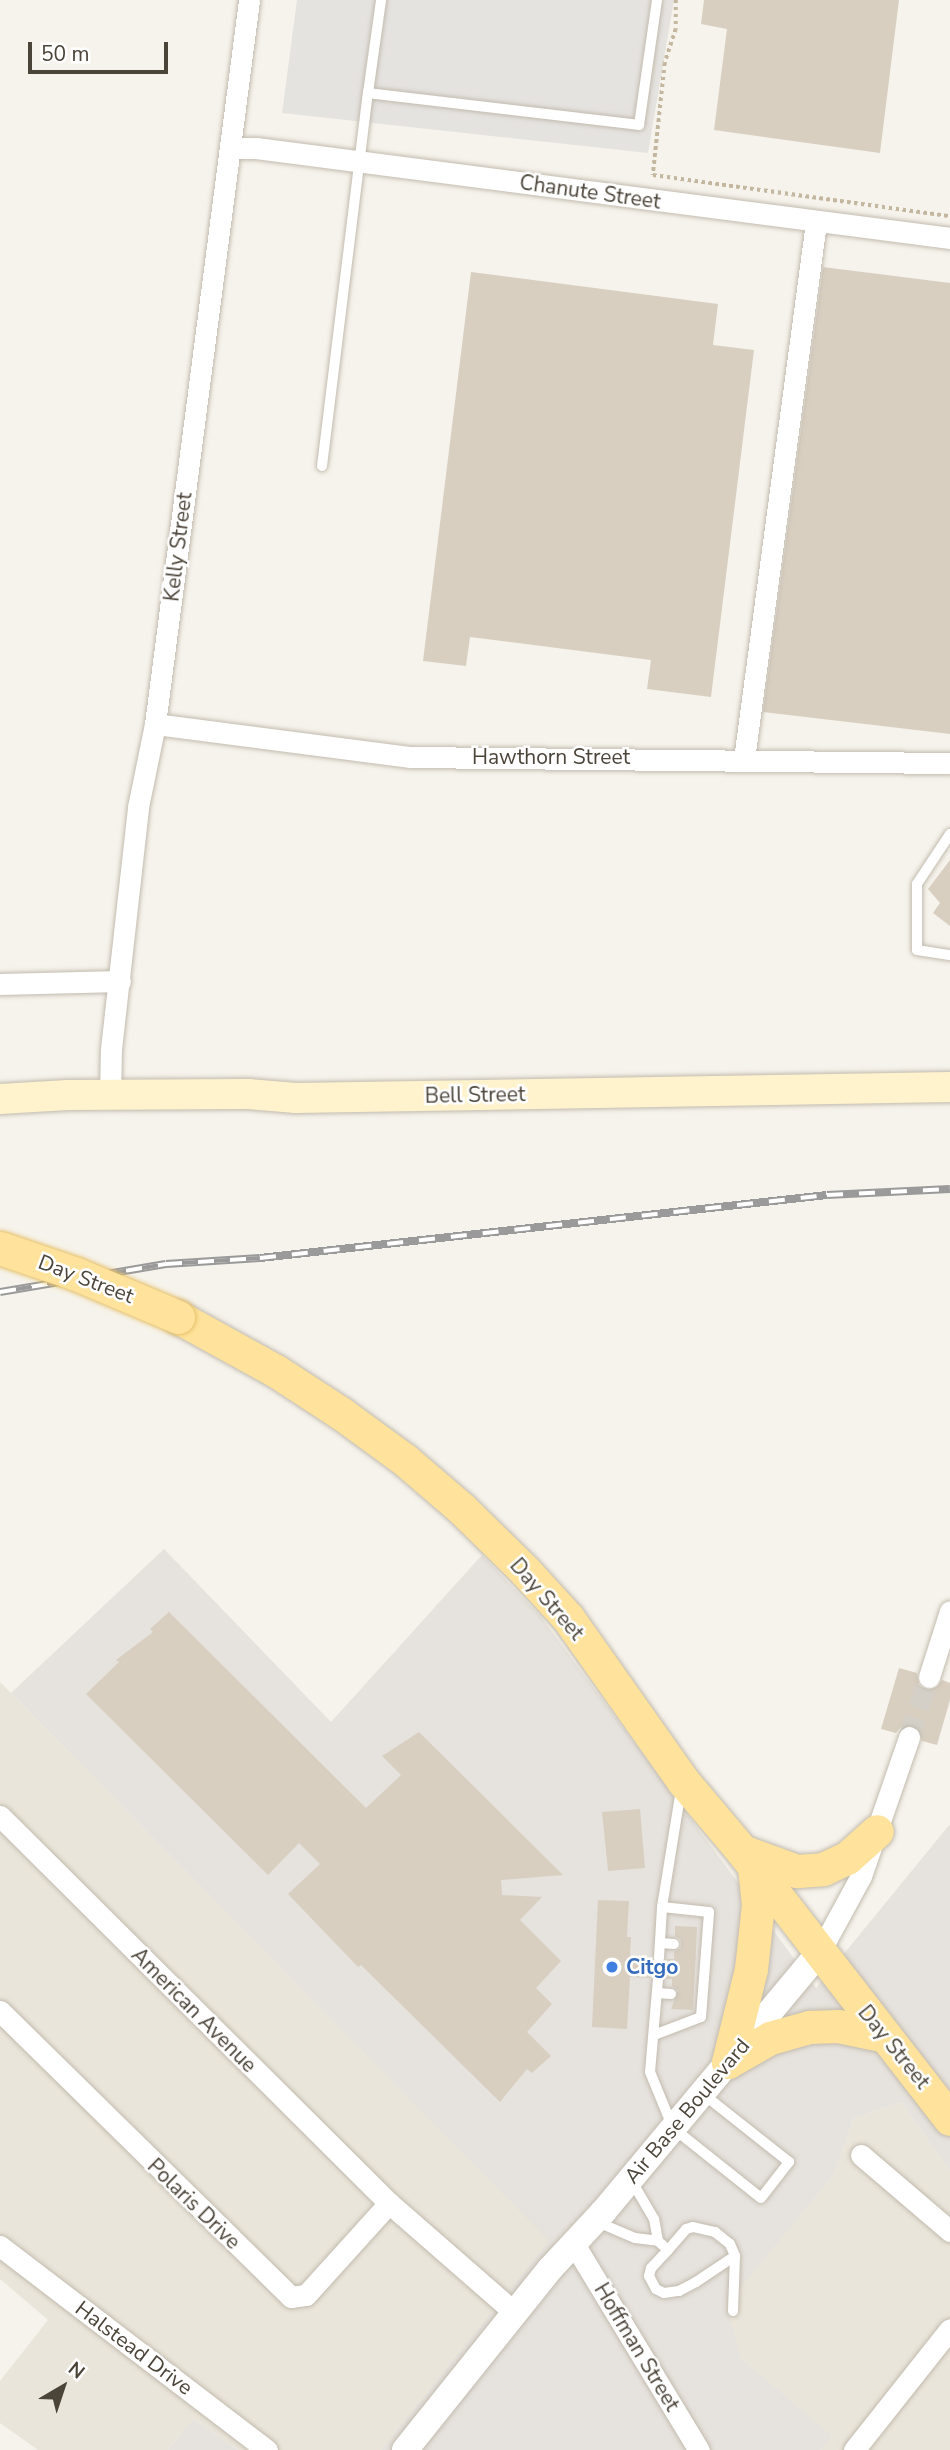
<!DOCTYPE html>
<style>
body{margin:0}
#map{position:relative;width:950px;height:2450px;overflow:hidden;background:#f6f3ec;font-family:"Nunito Sans",sans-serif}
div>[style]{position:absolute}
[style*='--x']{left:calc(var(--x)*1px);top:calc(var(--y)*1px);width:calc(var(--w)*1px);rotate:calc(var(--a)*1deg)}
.residential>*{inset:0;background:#eae5da}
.industrial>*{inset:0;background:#e6e2dd}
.parking>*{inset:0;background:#e5e3e0}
.building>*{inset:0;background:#d8cfc1}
.minor-tunnel>*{height:21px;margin-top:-10.5px;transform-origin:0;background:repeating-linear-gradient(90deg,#d4d0c8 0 21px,transparent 0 31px)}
.path>*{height:3.5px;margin-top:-1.75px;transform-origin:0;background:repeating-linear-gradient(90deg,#c4b79f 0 3.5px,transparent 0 7px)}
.roads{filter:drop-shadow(0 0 2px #c2bbae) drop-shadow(0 0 2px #c2bbae)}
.service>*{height:10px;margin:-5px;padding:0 5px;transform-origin:5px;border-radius:5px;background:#fff}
.minor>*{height:21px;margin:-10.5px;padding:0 10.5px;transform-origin:10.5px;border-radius:10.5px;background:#fff}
.tertiary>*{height:26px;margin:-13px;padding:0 13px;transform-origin:13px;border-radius:13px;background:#fff}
.secondary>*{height:30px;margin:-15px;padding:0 15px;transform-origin:15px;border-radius:15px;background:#fff3cd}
.primary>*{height:33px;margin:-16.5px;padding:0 16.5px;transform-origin:16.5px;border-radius:16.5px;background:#ffe39c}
.rail>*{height:8px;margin-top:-4px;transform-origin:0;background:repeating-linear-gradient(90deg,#fff 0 16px,#9a9a9a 0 32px);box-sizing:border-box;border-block:2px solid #9a9a9a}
.bridges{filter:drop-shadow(0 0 2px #e6c16a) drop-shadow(0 0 2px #e6c16a)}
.primary-bridge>*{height:33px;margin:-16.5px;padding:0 16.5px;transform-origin:16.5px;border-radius:16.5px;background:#ffe39c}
.dots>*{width:19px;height:19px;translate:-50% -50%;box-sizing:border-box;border:4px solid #fff;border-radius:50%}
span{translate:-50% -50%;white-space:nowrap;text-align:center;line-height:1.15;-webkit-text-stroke:5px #fff;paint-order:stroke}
.street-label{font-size:21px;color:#4b4439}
.shop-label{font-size:21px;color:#366cbe;font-weight:700}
.left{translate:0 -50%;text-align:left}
.north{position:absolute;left:28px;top:2352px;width:70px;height:70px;-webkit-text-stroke:5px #fff;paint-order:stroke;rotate:39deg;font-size:19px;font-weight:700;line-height:28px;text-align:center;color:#4b4439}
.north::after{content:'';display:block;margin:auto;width:24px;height:32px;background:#4b4439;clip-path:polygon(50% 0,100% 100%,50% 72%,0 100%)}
.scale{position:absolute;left:28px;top:42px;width:140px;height:32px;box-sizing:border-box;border:4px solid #4b4439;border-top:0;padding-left:9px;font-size:21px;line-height:24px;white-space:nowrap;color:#4b4439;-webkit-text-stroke:5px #fff;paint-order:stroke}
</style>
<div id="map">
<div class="residential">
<div style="clip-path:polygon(0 1682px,550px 2241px,381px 2450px,238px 2450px,193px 2419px,168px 2450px,38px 2450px,0 2423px,0 2381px,48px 2320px,0 2279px)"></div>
<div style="clip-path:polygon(901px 2102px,950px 2171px,950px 2450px,821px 2450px,831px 2436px,741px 2358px,725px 2305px,833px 2176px,854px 2118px)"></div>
</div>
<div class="industrial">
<div style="clip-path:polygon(164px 1549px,331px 1722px,482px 1555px,541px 1617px,816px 1988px,950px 1824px,950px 2171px,901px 2102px,854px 2118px,833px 2176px,726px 2305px,741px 2358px,832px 2436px,821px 2450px,381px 2450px,549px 2241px,11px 1693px)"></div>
<div style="clip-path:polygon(193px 2419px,238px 2450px,168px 2450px)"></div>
</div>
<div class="parking">
<div style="clip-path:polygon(297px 0,674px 0,648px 153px,282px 113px)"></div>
</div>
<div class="building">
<div style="clip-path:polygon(704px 0,899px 0,880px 153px,714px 130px,727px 29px,701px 24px)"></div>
<div style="clip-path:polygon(823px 267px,950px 283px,950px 734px,763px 712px)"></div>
<div style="clip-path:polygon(471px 272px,718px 304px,713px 345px,754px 350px,711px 697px,647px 689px,651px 660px,470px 637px,466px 666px,423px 661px)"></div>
<div style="clip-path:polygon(950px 860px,950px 926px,933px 913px,940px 903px,928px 889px)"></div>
<div style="clip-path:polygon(169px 1612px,366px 1808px,401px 1775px,382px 1756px,419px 1732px,563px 1875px,501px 1880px,502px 1895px,542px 1897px,520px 1920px,561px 1961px,536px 1988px,552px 2004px,527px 2032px,551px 2056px,532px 2073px,527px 2069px,500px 2102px,361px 1965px,358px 1967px,288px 1894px,320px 1864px,299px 1843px,268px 1875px,86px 1694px,119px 1662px,116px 1660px,153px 1632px,150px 1629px)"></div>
<div style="clip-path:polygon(899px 1668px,917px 1673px,919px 1685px,926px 1690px,937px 1687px,942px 1680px,950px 1683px,950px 1700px,937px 1745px,922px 1741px,919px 1729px,913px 1724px,901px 1727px,896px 1733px,881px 1729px)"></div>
<div style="clip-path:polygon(640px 1809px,645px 1868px,608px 1871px,602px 1812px)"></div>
<div style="clip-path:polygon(598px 1900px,629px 1901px,627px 1937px,631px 1937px,630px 1957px,651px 1958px,658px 1966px,667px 1959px,674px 1959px,674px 1952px,681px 1948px,681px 1940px,675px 1936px,675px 1926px,697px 1927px,693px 2010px,671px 2009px,678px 1991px,672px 1986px,672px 1979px,666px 1979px,658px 1971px,650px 1978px,630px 1977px,627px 2029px,592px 2027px)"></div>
</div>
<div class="minor-tunnel">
<div style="--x:909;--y:1737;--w:63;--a:-71.6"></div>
</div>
<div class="path">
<div style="--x:676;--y:0;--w:29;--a:90"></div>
<div style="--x:676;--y:29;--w:36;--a:108"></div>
<div style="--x:665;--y:63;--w:113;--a:96.1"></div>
<div style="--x:653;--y:175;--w:300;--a:7.9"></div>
</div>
<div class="roads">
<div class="service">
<div style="--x:368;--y:93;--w:94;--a:-82"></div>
<div style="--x:322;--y:466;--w:376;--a:-83"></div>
<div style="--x:368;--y:93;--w:273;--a:6.7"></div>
<div style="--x:639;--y:125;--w:126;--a:-81.8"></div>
<div style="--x:950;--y:834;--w:60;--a:123.4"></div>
<div style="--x:917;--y:884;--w:66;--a:90"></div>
<div style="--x:917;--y:950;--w:33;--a:9"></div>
<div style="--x:660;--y:1943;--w:14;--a:4"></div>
<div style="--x:659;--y:1958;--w:51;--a:-86.6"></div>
<div style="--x:662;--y:1907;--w:119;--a:-80.8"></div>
<div style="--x:658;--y:1979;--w:93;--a:94.9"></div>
<div style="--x:650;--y:2072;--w:61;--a:67.7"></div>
<div style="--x:673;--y:2128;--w:112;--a:38.5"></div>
<div style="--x:761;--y:2198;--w:46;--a:-52.1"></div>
<div style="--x:789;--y:2162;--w:111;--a:-141.6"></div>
<div style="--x:657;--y:1993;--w:14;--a:4"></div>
<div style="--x:654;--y:2035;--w:50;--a:-21"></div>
<div style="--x:701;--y:2017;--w:105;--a:-85.6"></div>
<div style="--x:709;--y:1912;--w:47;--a:-173.9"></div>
<div style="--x:595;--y:2221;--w:43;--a:23"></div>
<div style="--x:635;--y:2238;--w:23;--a:7"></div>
<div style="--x:658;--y:2241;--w:22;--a:-100"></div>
<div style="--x:654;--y:2219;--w:45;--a:-120.5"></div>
<div style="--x:658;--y:2241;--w:13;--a:42"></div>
<div style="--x:668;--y:2250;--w:28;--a:-49"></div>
<div style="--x:686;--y:2229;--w:7;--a:-16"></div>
<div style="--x:693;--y:2227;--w:23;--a:13"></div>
<div style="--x:715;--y:2232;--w:19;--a:39"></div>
<div style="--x:730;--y:2244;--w:13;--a:67"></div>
<div style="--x:735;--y:2256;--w:55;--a:92.1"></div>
<div style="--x:668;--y:2250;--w:25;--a:133"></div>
<div style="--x:651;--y:2268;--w:8;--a:104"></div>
<div style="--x:649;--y:2276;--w:15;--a:62"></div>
<div style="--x:656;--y:2289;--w:9;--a:27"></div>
<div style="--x:664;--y:2293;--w:15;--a:-8"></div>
<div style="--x:679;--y:2291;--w:19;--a:-28"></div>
<div style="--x:696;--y:2282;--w:47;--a:-33.7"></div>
</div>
<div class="minor">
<div style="--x:230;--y:148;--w:26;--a:0"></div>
<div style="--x:256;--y:148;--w:700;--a:7.39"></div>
<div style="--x:155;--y:724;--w:257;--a:7.4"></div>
<div style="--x:410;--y:757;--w:540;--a:0.64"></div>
<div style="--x:744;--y:759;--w:542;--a:-82.36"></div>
<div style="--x:0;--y:984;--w:120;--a:-1.4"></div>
<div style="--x:110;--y:1095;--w:46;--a:-88.8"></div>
<div style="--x:111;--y:1049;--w:244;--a:-83.6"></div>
<div style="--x:138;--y:807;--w:85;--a:-78.4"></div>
<div style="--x:155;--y:724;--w:730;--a:-82.6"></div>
<div style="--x:929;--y:1677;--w:69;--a:-72.3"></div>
<div style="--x:0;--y:1816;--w:549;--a:44.85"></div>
<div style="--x:389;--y:2203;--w:167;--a:41.1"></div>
<div style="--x:819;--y:1953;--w:88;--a:-61.4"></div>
<div style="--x:861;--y:1876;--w:147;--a:-70.9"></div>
<div style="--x:0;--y:2011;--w:408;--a:44.5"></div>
<div style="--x:291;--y:2297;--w:15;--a:-8"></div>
<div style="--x:306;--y:2295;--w:124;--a:-47.9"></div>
<div style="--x:861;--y:2155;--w:117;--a:40.5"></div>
<div style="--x:574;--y:2244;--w:241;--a:58.8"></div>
<div style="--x:0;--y:2246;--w:336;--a:37.4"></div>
<div style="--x:854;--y:2450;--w:154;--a:-51.6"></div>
</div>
<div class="tertiary">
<div style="--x:405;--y:2450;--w:232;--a:-51.3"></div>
<div style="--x:550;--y:2269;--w:79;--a:-47"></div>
<div style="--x:604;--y:2211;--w:336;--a:-50.2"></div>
</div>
<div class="secondary">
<div style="--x:0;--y:1099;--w:68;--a:-3.4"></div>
<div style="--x:68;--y:1095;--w:180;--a:-0.3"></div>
<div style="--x:248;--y:1094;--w:48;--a:4.8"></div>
<div style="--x:296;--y:1098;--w:654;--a:-0.96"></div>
</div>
<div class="primary">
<div style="--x:178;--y:1317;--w:112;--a:28.9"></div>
<div style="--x:276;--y:1371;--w:79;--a:33.1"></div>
<div style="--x:342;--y:1414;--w:78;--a:36.1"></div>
<div style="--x:405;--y:1460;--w:74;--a:40.6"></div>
<div style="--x:461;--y:1508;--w:90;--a:44.5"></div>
<div style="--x:525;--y:1571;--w:64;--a:47.5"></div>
<div style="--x:568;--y:1618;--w:199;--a:54.8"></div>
<div style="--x:683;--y:1781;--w:92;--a:49.9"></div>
<div style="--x:742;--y:1851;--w:339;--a:52.2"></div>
<div style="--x:742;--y:1851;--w:59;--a:20"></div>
<div style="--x:797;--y:1871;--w:26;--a:-4"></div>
<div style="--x:823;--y:1869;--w:26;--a:-25"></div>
<div style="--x:847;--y:1858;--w:40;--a:-42"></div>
<div style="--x:728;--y:2062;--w:96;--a:-76.1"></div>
<div style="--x:751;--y:1969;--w:64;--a:-83.8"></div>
<div style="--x:758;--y:1905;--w:38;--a:-96"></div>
<div style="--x:728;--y:2062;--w:48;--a:-29.7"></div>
<div style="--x:770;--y:2038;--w:41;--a:-15.8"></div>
<div style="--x:809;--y:2027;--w:29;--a:-2"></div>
<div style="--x:838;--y:2026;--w:48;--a:12"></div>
</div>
</div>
<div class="rail">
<div style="--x:0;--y:1292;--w:168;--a:-9.6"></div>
<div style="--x:166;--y:1264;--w:94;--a:-3.7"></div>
<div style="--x:260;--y:1258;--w:570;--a:-6.34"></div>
<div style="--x:827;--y:1195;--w:123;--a:-2.8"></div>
</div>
<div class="bridges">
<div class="primary-bridge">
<div style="--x:0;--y:1248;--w:78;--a:18.7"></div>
<div style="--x:74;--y:1273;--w:113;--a:22.9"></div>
</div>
</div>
<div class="dots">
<div style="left:612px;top:1967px;background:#3f7fe0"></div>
</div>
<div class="street-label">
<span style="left:590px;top:192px;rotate:8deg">Chanute Street</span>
<span style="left:178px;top:547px;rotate:-83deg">Kelly Street</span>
<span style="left:551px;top:757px">Hawthorn Street</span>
<span style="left:475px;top:1095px;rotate:-1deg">Bell Street</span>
<span style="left:86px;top:1279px;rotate:21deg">Day Street</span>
<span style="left:547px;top:1599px;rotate:49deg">Day Street</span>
<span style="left:194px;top:2010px;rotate:45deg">American Avenue</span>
<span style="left:894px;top:2047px;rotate:51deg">Day Street</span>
<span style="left:687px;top:2111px;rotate:-50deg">Air Base Boulevard</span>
<span style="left:194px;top:2204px;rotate:44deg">Polaris Drive</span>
<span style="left:637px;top:2347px;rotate:59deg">Hoffman Street</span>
<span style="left:134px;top:2348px;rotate:37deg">Halstead Drive</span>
</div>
<div class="shop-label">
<span class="left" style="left:626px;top:1967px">Citgo</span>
</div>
<div class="north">N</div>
<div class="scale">50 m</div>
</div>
